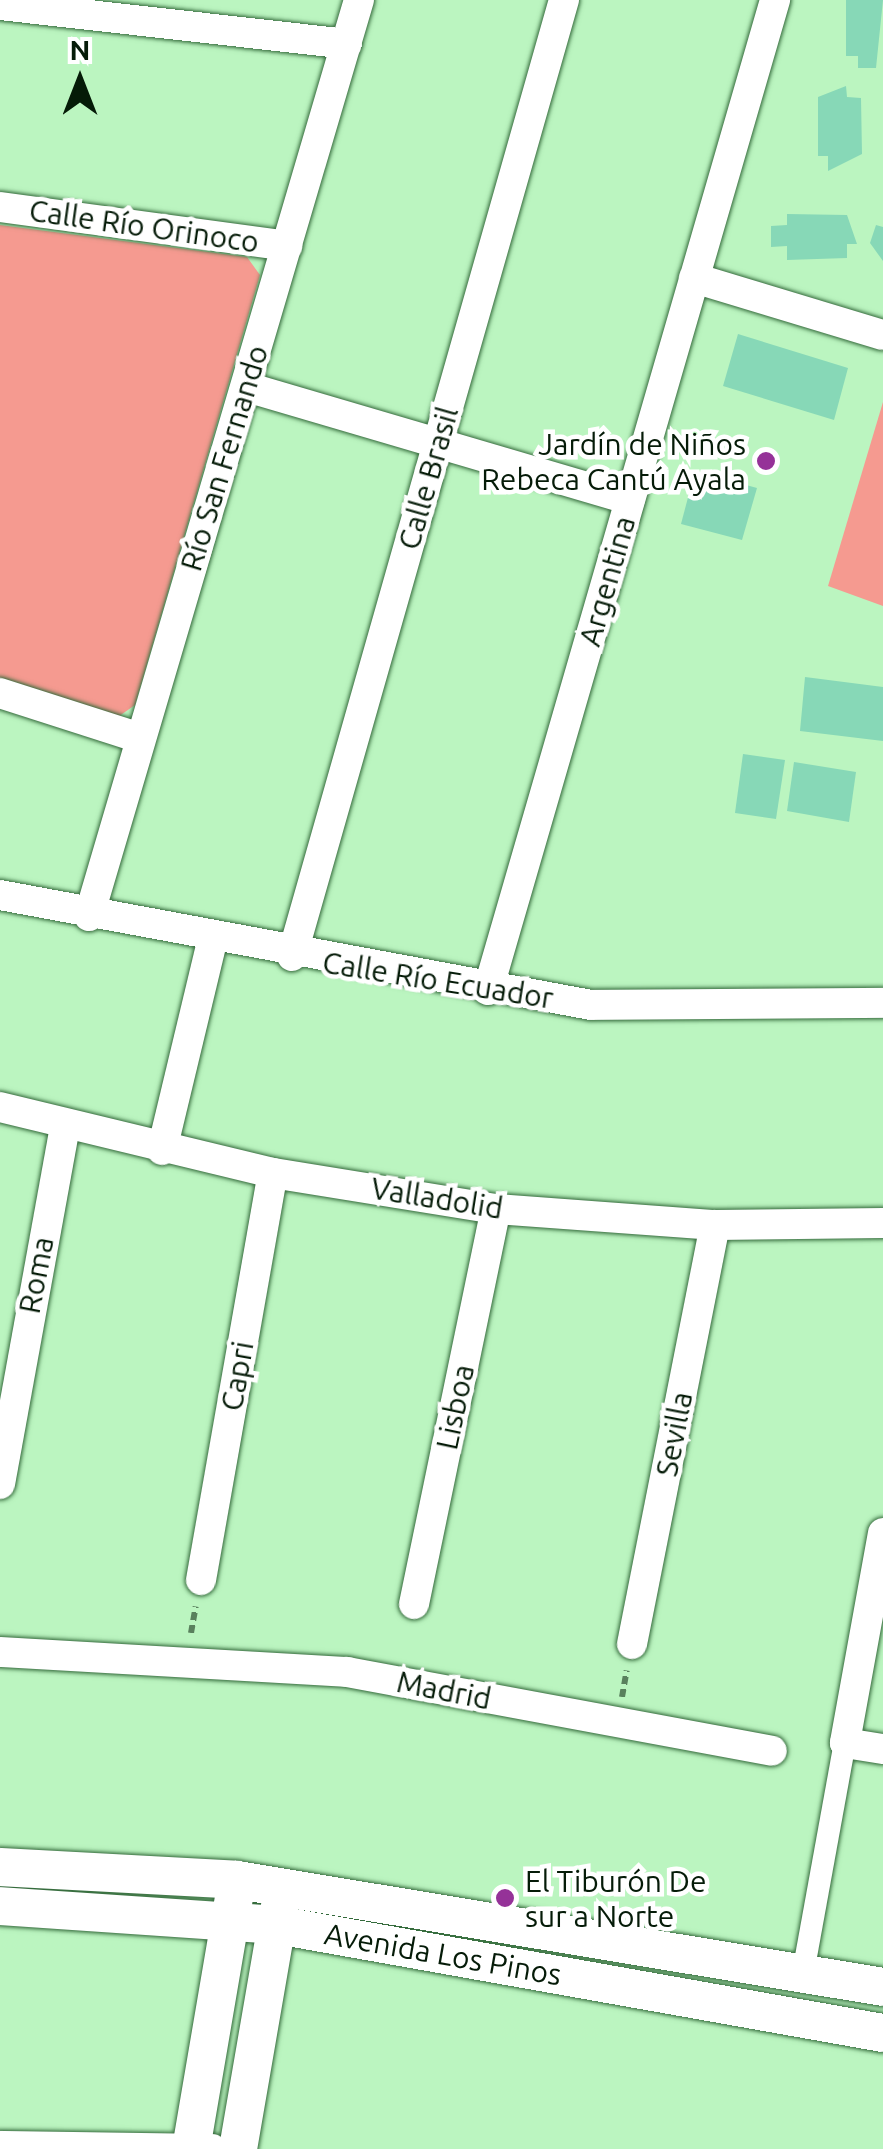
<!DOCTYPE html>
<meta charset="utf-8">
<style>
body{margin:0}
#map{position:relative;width:883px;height:2149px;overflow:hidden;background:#bbf5c0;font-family:Ubuntu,sans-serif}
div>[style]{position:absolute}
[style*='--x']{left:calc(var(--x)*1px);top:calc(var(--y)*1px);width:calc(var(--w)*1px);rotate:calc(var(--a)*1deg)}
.green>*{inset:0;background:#f59a90}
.building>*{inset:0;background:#87d8b7}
.path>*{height:6px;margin-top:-3px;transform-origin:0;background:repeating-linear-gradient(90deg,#59805d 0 8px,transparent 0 13px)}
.roads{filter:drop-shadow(0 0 2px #346a3b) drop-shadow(0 0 2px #346a3b)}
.pedestrian>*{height:22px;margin:-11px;padding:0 11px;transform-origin:11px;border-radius:11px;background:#fff}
.minor>*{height:30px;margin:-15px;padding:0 15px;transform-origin:15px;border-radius:15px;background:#fff}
.tertiary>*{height:38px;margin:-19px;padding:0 19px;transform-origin:19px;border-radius:19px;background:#fff}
.dots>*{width:28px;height:28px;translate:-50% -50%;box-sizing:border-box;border:5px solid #fff;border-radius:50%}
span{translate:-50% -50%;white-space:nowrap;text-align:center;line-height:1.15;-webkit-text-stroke:9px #fff;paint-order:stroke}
.street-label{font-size:30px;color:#051b08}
.poi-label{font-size:30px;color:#051b08}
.right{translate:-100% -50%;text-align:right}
.left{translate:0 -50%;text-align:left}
.north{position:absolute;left:30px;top:30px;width:100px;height:100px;-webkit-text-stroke:8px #fff;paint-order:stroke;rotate:0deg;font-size:28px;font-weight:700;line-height:40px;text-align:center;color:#051b08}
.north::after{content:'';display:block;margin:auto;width:35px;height:45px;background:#051b08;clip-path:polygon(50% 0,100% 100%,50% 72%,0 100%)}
</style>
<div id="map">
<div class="green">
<div style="clip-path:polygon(0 225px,247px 257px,260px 275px,135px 705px,115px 719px,0 681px)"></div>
<div style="clip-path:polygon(883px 402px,883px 606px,828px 586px)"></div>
</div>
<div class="building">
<div style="clip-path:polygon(846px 0,883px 0,876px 68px,858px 68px,858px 56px,846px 56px)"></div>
<div style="clip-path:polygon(846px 86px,847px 97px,861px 98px,862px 154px,828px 171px,828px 156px,818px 156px,818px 97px)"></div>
<div style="clip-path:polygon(787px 214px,847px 215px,857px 244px,847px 244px,847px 258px,787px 260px,787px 246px,771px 247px,771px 226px,787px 225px)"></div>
<div style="clip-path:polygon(876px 225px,883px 227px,883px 261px,870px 243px)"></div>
<div style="clip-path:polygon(738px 334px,848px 368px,834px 420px,723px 386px)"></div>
<div style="clip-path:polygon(695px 471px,757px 488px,742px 540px,681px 524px)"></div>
<div style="clip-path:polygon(805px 677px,883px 687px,883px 741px,800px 731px)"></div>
<div style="clip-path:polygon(743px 754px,785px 760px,776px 819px,735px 813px)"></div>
<div style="clip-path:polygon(794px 762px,856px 772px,849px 822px,787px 811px)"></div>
</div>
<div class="path">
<div style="--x:191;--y:1633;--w:27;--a:-80"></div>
<div style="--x:622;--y:1697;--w:27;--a:-80"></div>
</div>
<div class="roads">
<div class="pedestrian">
<div style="--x:803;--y:1973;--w:234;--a:-79.7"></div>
</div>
<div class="minor">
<div style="--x:0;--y:5;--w:349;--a:6.4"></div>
<div style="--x:0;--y:207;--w:290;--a:7.7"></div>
<div style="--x:694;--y:278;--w:197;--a:16.8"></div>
<div style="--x:247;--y:387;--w:399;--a:16.4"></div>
<div style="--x:0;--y:693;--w:144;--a:17.8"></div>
<div style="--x:0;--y:895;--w:601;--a:10.54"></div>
<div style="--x:591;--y:1005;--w:292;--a:-0.4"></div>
<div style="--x:89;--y:916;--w:955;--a:-73.58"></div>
<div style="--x:292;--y:956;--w:994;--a:-74.12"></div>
<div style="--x:488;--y:990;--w:1031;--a:-73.83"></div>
<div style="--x:0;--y:1107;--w:281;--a:13.6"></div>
<div style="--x:273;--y:1173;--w:226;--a:9.2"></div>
<div style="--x:496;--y:1209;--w:220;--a:4.2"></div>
<div style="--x:715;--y:1225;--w:168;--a:-0.7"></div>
<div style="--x:162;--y:1150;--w:215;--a:-76.5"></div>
<div style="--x:0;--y:1484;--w:365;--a:-79.7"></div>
<div style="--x:883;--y:1533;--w:213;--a:100.3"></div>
<div style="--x:845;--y:1743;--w:38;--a:9"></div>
<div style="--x:201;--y:1580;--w:413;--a:-80"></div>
<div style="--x:414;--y:1604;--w:403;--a:-78.3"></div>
<div style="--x:632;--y:1644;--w:427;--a:-78.8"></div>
<div style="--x:0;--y:1652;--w:348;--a:3.3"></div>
<div style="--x:347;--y:1672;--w:432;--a:10.5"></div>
<div style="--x:0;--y:2146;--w:212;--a:0.8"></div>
</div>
<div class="tertiary">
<div style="--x:0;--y:1867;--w:237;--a:3.1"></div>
<div style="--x:237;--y:1880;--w:655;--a:9.4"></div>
<div style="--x:0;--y:1906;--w:278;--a:3.9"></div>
<div style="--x:277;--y:1925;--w:616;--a:10.11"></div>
<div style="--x:191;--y:2149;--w:256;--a:-80.3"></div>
<div style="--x:238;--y:2149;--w:253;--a:-80.2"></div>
</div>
</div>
<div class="dots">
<div style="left:766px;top:461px;background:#953298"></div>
<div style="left:505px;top:1898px;background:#953298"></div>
</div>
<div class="street-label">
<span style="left:144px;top:226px;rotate:8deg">Calle Río Orinoco</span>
<span style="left:224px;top:458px;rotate:-73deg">Río San Fernando</span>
<span style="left:428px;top:478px;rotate:-74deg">Calle Brasil</span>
<span style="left:607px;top:581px;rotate:-74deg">Argentina</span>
<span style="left:438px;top:980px;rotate:9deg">Calle Río Ecuador</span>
<span style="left:437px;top:1198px;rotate:9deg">Valladolid</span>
<span style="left:36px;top:1275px;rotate:-79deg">Roma</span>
<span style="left:237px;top:1376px;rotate:-80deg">Capri</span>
<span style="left:455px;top:1407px;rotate:-78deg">Lisboa</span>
<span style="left:674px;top:1434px;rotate:-79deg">Sevilla</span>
<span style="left:444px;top:1690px;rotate:11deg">Madrid</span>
<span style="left:443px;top:1954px;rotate:10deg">Avenida Los Pinos</span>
</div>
<div class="poi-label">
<span class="right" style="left:746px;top:461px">Jardín de Niños<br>Rebeca Cantú Ayala</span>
<span class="left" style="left:525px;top:1898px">El Tiburón De<br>sur a Norte</span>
</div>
<div class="north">N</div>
</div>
